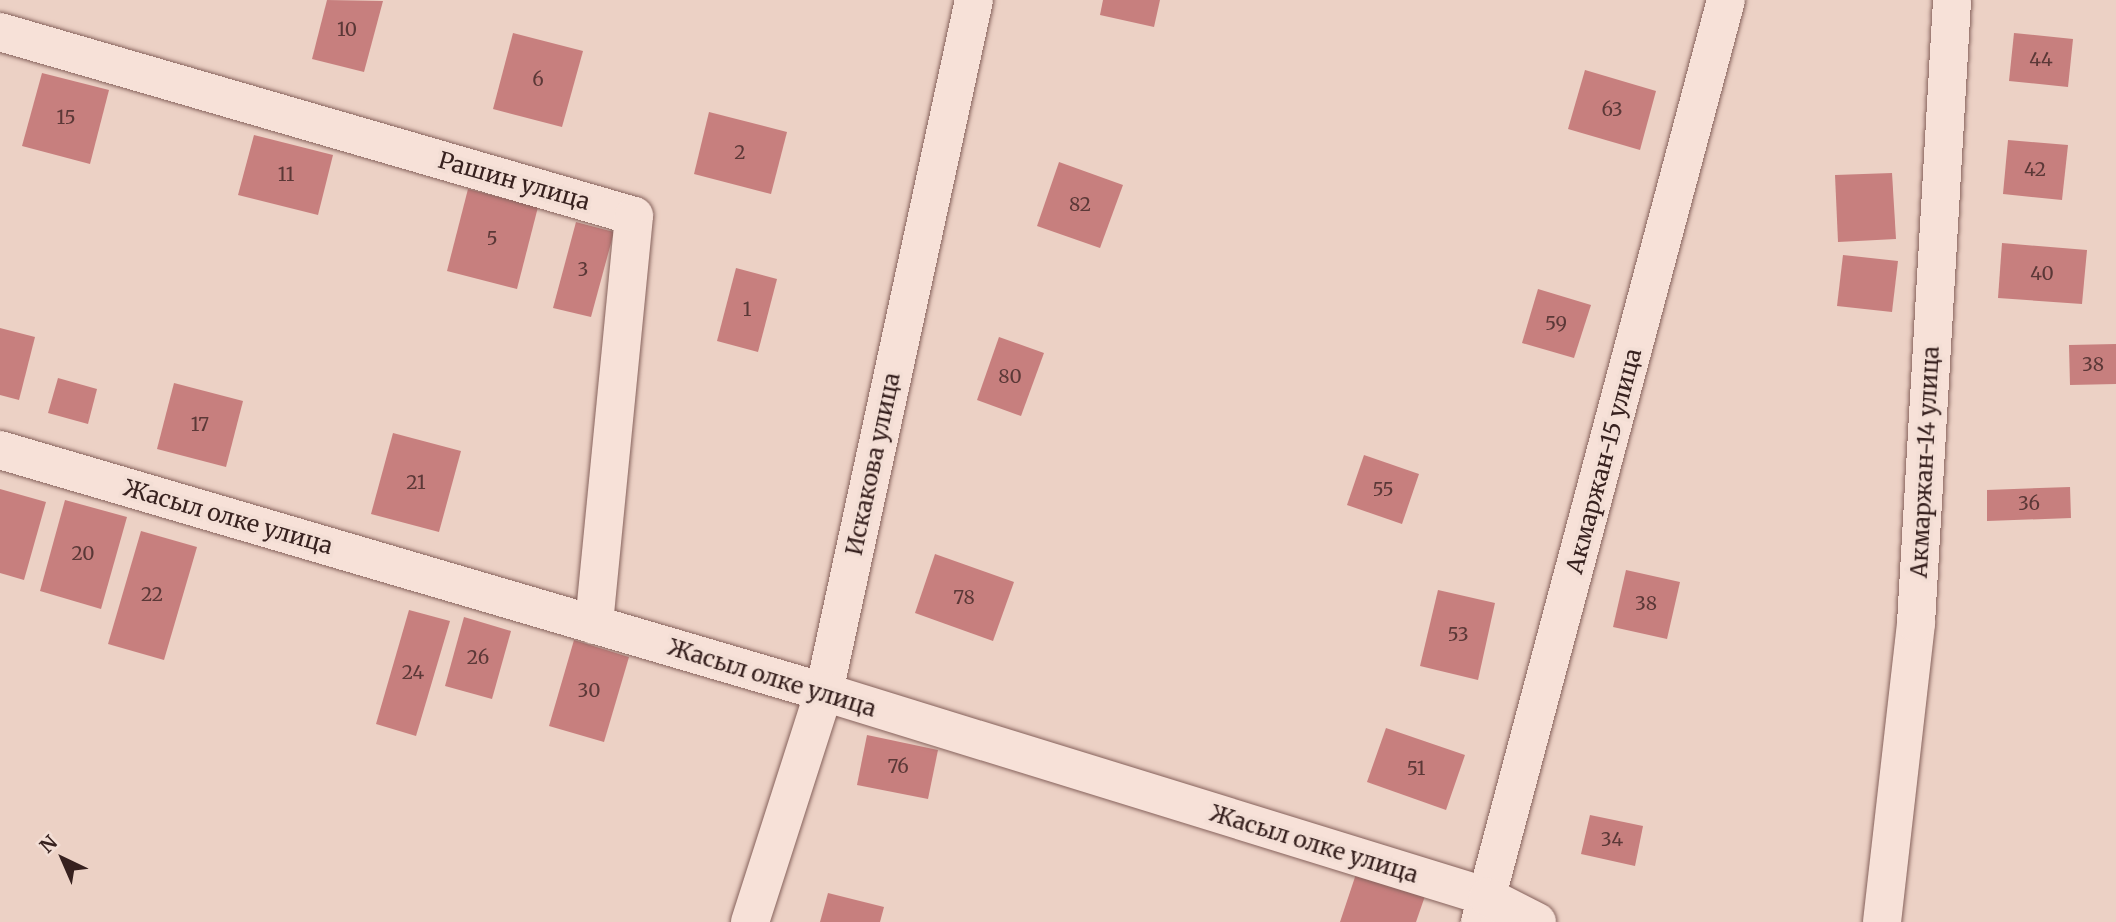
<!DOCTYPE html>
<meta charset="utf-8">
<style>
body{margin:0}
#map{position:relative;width:2116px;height:922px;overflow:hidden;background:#ecd1c5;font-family:Merriweather,serif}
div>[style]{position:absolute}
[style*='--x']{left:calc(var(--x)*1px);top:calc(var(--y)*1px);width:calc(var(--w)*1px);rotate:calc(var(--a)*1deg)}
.building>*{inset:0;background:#c77f7e}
.roads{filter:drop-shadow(0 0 2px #86625c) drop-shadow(0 0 2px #86625c)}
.minor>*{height:38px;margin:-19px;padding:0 19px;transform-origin:19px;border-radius:19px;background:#f7e1d8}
.tertiary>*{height:38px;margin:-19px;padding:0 19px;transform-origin:19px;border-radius:19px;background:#f7e1d8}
span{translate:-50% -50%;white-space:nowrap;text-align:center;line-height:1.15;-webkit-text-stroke:7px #f3ded5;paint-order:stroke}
.number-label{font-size:19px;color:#5b3837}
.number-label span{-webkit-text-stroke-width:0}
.street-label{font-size:23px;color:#37211f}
.north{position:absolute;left:28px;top:824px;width:70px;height:70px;-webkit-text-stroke:5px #f3ded5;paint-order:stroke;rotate:316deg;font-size:19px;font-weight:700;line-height:28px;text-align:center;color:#37211f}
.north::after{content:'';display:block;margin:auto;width:24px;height:32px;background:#37211f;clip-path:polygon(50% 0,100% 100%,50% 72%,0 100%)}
</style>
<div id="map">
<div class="building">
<div style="clip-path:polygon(327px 0,383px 1px,364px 72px,312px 59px)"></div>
<div style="clip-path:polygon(1103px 0,1160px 0,1154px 27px,1100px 15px)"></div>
<div style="clip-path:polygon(513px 33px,583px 51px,562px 127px,493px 109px)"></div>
<div style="clip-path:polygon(2014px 33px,2073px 39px,2068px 87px,2009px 81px)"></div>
<div style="clip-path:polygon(1585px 70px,1656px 91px,1640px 150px,1568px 129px)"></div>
<div style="clip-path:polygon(42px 73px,109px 90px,90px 164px,22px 146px)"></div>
<div style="clip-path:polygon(709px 112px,787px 132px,771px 194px,694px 174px)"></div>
<div style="clip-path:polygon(254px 135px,333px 155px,318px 215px,238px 195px)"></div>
<div style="clip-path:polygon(2008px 140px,2068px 145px,2062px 200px,2003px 194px)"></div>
<div style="clip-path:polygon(1059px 162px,1123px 185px,1100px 248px,1037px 226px)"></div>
<div style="clip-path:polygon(1892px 173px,1896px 239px,1838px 242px,1835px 175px)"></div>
<div style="clip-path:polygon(468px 189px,538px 207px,517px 289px,447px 271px)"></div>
<div style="clip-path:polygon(576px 222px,614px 232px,591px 317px,553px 308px)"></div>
<div style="clip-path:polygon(2002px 243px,2087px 250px,2082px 304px,1998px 298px)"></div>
<div style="clip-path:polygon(1843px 255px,1898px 261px,1892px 312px,1837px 306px)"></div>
<div style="clip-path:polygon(736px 268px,777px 279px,758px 352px,717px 341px)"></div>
<div style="clip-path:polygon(1538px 289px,1591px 305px,1574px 358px,1522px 343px)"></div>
<div style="clip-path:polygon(0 328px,35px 337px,19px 400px,0 395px)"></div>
<div style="clip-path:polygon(999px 337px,1044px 353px,1021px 416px,977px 400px)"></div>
<div style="clip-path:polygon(2116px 344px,2116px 384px,2070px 385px,2069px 345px)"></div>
<div style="clip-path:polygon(58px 378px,97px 389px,88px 424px,48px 413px)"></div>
<div style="clip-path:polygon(174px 383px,243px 401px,226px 467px,157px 449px)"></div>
<div style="clip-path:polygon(393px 433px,461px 451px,439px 532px,371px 514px)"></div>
<div style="clip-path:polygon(1364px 455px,1419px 474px,1402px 524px,1347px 505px)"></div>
<div style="clip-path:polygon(2070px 487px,2071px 518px,1987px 521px,1987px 490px)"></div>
<div style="clip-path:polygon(0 489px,46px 502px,24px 580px,0 573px)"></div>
<div style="clip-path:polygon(65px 500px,127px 517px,101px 609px,40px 591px)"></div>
<div style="clip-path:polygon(141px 531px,197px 547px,164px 660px,108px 644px)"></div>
<div style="clip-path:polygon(935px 554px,1014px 582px,993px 641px,915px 613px)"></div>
<div style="clip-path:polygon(1626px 570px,1680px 582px,1667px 639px,1613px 627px)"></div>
<div style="clip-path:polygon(1438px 590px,1495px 603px,1478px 680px,1420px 666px)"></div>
<div style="clip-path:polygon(409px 610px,450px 621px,416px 736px,376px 724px)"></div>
<div style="clip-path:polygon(464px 617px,511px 631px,492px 699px,445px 686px)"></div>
<div style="clip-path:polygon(574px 640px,629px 657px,604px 742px,549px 726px)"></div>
<div style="clip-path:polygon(1386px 728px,1465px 755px,1446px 810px,1367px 782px)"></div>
<div style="clip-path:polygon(867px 735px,938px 750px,928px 799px,857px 785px)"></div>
<div style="clip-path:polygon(1590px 815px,1643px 826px,1635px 866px,1581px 854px)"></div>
<div style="clip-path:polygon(1356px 874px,1425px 896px,1416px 922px,1340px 922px)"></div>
<div style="clip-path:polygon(828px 893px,884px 907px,880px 922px,820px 922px)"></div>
</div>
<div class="roads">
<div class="minor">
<div style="--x:0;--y:32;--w:660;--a:16.18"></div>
<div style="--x:634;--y:216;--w:411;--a:95.6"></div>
<div style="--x:824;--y:692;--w:708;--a:-77.77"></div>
<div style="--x:1480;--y:922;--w:954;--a:-75.06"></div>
<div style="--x:1882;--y:922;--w:301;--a:-83.5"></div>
<div style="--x:1916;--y:623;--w:624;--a:-86.69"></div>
</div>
<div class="tertiary">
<div style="--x:0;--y:450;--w:859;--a:16.37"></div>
<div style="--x:824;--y:692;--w:695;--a:17.16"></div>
<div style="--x:1488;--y:897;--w:55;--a:27"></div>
<div style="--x:750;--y:922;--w:242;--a:-72.2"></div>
</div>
</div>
<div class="number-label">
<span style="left:347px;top:30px">10</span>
<span style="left:2041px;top:60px">44</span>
<span style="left:538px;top:80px">6</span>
<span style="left:1612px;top:110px">63</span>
<span style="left:66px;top:118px">15</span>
<span style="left:740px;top:153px">2</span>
<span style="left:2035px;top:170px">42</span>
<span style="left:286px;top:175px">11</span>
<span style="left:1080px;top:205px">82</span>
<span style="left:492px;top:239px">5</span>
<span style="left:583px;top:270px">3</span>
<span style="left:2042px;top:274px">40</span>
<span style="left:747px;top:310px">1</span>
<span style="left:1556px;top:324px">59</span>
<span style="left:2093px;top:365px">38</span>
<span style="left:1010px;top:377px">80</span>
<span style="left:200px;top:425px">17</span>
<span style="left:416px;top:483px">21</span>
<span style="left:1383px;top:490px">55</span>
<span style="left:2029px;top:504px">36</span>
<span style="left:83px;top:554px">20</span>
<span style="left:152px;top:595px">22</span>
<span style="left:964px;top:598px">78</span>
<span style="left:1646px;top:604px">38</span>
<span style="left:1458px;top:635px">53</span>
<span style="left:478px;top:658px">26</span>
<span style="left:413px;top:673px">24</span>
<span style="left:589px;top:691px">30</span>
<span style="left:898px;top:767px">76</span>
<span style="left:1416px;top:769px">51</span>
<span style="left:1612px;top:840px">34</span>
</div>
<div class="street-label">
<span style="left:514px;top:181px;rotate:16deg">Рашин улица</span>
<span style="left:1604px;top:461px;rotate:-75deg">Акмаржан-15 улица</span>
<span style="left:1925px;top:462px;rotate:-87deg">Акмаржан-14 улица</span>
<span style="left:873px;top:464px;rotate:-78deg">Искакова улица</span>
<span style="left:228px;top:517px;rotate:16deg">Жасыл олке улица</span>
<span style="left:772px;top:678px;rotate:17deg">Жасыл олке улица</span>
<span style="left:1314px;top:844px;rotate:17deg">Жасыл олке улица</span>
</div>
<div class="north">N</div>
</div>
